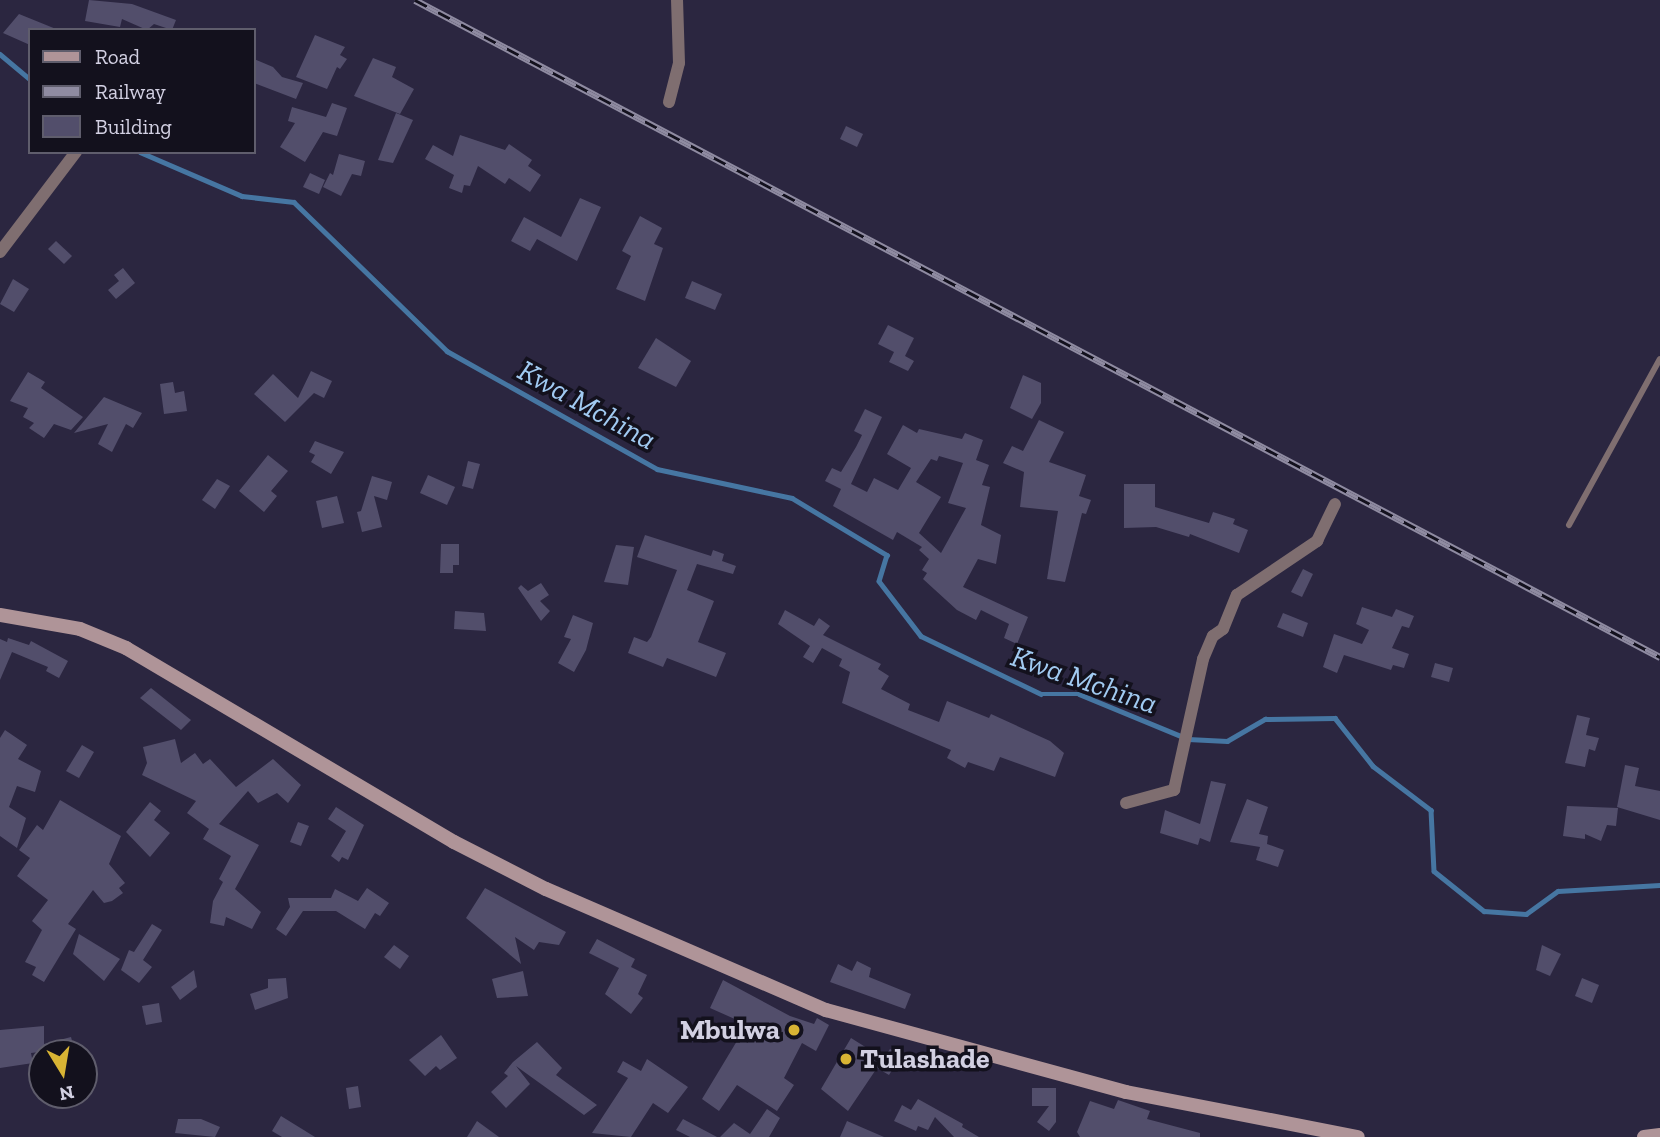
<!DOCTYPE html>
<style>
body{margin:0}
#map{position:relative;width:1660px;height:1137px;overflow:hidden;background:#2b2640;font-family:"Zilla Slab",serif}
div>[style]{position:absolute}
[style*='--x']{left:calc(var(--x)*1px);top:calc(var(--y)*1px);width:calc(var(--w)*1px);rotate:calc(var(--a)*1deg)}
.stream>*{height:4.5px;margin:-2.25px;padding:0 2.25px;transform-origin:2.25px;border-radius:2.25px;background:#4676a2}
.building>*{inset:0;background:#524e6b}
.lane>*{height:6px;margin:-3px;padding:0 3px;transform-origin:3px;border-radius:3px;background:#7f6e70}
.street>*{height:12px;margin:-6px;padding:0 6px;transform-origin:6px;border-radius:6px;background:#7f6e70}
.secondary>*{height:14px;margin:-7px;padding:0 7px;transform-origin:7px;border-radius:7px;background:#af9498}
.rail>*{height:7px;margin-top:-3.5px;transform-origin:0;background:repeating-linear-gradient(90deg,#13111d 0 13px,#8f8ba1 0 26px);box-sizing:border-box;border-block:2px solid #8f8ba1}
.dots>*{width:19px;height:19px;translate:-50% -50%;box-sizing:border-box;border:4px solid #13111d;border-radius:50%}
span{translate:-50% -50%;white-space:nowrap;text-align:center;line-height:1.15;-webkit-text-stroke:7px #13111d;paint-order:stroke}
.poi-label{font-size:28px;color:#d2d0e2;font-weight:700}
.right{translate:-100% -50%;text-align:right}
.left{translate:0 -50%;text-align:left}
.water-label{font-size:30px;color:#a1caf1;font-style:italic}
.legend{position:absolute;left:28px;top:28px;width:228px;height:126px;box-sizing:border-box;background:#13111d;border:2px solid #5f5d6c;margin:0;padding:9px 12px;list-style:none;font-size:21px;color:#d2d0e2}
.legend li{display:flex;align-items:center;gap:14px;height:35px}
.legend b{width:35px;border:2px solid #5f5d6c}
.north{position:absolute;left:28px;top:1039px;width:70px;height:70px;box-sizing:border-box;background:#13111d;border:2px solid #5f5d6c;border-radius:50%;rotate:169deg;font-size:19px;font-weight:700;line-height:28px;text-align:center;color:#d2d0e2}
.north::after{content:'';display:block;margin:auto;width:24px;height:32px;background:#d8b434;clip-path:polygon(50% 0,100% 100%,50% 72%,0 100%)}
</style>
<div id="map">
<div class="stream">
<div style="--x:0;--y:54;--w:39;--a:40"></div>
<div style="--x:140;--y:152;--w:111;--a:23.3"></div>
<div style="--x:242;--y:196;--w:52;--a:6.6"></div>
<div style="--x:294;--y:202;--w:214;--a:44.2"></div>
<div style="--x:447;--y:351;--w:241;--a:29.3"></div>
<div style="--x:657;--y:469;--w:138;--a:12.1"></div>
<div style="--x:792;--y:498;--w:111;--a:31"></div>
<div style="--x:887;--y:555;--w:27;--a:107"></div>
<div style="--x:879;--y:581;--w:69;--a:52.6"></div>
<div style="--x:921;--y:636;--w:133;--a:25.8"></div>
<div style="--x:1041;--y:694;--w:38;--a:0"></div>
<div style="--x:1079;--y:694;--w:118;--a:22.4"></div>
<div style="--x:1188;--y:739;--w:39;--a:3"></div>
<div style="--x:1227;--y:741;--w:44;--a:-30.1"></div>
<div style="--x:1265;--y:719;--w:70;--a:-0.8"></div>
<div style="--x:1335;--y:718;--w:61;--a:51.6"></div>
<div style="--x:1373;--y:766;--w:73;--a:37.2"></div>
<div style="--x:1431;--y:810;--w:61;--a:87.2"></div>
<div style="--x:1434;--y:871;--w:64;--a:38.7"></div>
<div style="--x:1484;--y:911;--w:42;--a:4.1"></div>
<div style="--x:1526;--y:914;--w:39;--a:-36"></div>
<div style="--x:1558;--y:891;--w:102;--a:-3.4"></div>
</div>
<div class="building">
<div style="clip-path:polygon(89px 0,132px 4px,176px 20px,172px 30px,154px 24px,147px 30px,122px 19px,120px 27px,85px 21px)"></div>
<div style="clip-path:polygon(19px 14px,56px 29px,56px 30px,30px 30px,30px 45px,3px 33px)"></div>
<div style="clip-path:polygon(315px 35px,345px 47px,340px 55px,347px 59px,340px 69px,337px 67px,327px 89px,296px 77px)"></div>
<div style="clip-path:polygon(373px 58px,396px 67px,392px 77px,414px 89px,400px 114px,354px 96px)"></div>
<div style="clip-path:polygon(254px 59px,273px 67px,282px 77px,303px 83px,296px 99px,254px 83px)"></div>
<div style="clip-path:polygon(332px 103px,347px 108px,337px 136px,323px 132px,305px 162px,280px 147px,295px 123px,288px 121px,292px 107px,326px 117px)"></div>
<div style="clip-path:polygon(396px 113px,413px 120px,393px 163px,378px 160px)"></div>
<div style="clip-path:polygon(846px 126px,863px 134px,857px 147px,840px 139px)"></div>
<div style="clip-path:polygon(460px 135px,505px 150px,509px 144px,532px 160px,528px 166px,541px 175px,530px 192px,509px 178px,505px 184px,478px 166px,470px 186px,464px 185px,462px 193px,449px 188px,454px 175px,425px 159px,433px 145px,453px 156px)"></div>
<div style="clip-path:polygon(339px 154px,365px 161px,361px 176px,352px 174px,341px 196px,323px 187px,330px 173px,333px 175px)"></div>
<div style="clip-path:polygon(310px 173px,325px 180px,319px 194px,303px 187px)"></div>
<div style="clip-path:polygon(580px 198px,601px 207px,577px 261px,537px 239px,530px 251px,511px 241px,524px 217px,561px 237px)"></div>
<div style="clip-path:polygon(640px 216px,662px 228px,654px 244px,663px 248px,645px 301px,616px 289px,631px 256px,622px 251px)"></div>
<div style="clip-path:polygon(56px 241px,72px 256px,64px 264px,48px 249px)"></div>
<div style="clip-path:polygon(123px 268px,135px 283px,116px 299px,108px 290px,119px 281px,114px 275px)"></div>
<div style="clip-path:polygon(13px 279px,29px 289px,14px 312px,0 304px)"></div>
<div style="clip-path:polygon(692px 281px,722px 294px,715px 310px,685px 298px)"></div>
<div style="clip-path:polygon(888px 325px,914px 338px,905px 356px,914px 361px,908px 371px,889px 362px,894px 352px,878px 344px)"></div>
<div style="clip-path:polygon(656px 338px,691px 361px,676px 387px,638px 368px)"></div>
<div style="clip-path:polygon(311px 371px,332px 381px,324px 398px,314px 393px,285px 422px,254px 394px,273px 374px,298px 398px)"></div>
<div style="clip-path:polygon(28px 372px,45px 382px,41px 388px,83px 417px,71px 430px,54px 424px,44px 438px,29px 428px,34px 423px,23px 417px,28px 408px,10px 401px)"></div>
<div style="clip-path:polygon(1023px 375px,1041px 383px,1041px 403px,1032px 419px,1010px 408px)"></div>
<div style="clip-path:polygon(173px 382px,175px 393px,184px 391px,187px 411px,164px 414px,160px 384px)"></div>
<div style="clip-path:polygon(104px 397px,142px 413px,133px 428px,126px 424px,112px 452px,98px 444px,108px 424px,74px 433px)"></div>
<div style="clip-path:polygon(evenodd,865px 409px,882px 417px,851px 484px,867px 492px,874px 478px,898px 490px,911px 468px,887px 454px,903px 425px,917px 433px,919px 429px,962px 439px,965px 433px,983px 440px,976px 460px,989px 465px,982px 485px,990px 487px,981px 525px,1001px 535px,996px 564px,978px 559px,963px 587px,1028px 617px,1017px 644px,1004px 638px,1009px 624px,981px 610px,976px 620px,957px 610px,923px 579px,927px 573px,922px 570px,929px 559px,919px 550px,922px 547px,897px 532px,893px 540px,833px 506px,841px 489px,825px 481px,832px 468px,841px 472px,856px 447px,862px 435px,854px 431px,865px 409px,939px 456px,963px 463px,948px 503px,966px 508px,941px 553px,919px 533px,941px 497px,916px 482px,931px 459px,937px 461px,939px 456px)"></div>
<div style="clip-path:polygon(1039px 420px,1064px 432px,1049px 462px,1086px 475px,1079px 496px,1091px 500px,1086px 514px,1082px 513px,1065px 582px,1047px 579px,1058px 511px,1020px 507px,1024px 472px,1003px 463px,1012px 446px,1023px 451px)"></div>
<div style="clip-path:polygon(315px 441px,344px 452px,331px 474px,311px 462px,315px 455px,309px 452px)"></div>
<div style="clip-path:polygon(268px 455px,288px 471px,271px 491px,277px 496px,264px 512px,239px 491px)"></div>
<div style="clip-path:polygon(468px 461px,480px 464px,473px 489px,462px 486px)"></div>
<div style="clip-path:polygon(428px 475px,455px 487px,447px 505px,420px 493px)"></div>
<div style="clip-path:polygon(372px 476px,392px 482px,387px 500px,374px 496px,382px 527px,362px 532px,357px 512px,361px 511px)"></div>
<div style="clip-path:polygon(217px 479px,230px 486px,215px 509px,202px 500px)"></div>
<div style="clip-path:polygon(1124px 484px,1155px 484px,1155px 507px,1209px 523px,1213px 512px,1235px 519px,1233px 524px,1248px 530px,1239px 553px,1190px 534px,1189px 537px,1156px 527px,1124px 528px)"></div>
<div style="clip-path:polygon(337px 496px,344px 523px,322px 528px,316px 501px)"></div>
<div style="clip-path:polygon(645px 535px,711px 556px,713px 550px,724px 554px,722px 561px,736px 566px,733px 574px,697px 564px,687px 590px,714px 601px,698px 642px,726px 653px,716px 677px,667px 658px,663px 667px,628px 653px,634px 637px,647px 642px,651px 637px,677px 570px,637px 557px)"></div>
<div style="clip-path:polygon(441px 544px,459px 544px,459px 565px,453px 565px,453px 573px,440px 573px)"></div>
<div style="clip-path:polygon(616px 545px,634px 547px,628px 585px,604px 582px)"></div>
<div style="clip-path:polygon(1303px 569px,1313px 574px,1302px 597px,1291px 592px)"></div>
<div style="clip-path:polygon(541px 583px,549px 595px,540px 601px,550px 611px,541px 621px,518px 588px,521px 585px,528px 591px)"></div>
<div style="clip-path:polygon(1362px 607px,1392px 617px,1396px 609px,1414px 616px,1409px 628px,1402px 626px,1392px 648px,1409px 654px,1404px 668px,1393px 665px,1391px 670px,1344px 655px,1337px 673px,1323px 667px,1334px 634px,1362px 644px,1369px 630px,1356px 624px)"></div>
<div style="clip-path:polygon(785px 610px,814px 626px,819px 618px,830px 626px,823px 635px,881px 664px,878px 669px,889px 676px,881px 689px,910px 704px,908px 710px,939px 722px,947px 701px,989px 718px,991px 714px,1050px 741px,1064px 753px,1055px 777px,1000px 757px,994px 771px,968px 762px,965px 768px,947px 758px,951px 750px,842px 703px,850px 672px,839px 666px,842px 659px,822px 648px,813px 663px,803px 657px,810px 646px,778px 624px)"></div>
<div style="clip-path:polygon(455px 611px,484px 613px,486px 631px,454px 629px)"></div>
<div style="clip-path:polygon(1283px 613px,1308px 623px,1303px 637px,1277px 627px)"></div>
<div style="clip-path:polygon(573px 615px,593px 623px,586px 650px,574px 672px,558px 663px,571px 639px,564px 637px)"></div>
<div style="clip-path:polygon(8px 638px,29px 645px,31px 641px,68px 661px,59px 678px,46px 671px,48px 667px,12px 652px,0 680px,0 639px,7px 642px)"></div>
<div style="clip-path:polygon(1435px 663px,1453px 668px,1449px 682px,1431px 677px)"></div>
<div style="clip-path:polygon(151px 688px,191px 720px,181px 730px,140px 698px)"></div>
<div style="clip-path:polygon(1577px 715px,1590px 718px,1586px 735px,1599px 738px,1595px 751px,1589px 749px,1585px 767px,1565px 763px)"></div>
<div style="clip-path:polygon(5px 730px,27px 745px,18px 759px,41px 771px,35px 792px,17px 786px,9px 807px,26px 818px,17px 848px,0 836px,0 738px)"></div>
<div style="clip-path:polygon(175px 739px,181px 763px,195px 753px,203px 764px,210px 759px,236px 787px,273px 759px,301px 785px,288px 803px,277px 793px,258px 803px,248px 791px,219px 824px,259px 845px,235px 889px,261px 912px,252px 929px,226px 917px,224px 926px,210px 923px,213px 901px,223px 882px,219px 879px,231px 856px,203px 839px,209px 829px,187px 813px,196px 801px,142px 775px,147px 763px,143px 747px)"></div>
<div style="clip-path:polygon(82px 745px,94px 752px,79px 778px,66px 771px)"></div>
<div style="clip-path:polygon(1625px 765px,1639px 768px,1635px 786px,1660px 791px,1660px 820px,1617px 807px)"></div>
<div style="clip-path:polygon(1211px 781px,1226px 784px,1210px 842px,1200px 838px,1198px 845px,1160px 833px,1165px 810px,1200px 824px)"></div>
<div style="clip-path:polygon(1247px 799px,1268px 807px,1259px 834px,1268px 836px,1267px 844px,1284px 850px,1278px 867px,1256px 860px,1260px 847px,1230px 842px)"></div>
<div style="clip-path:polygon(60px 800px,121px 836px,109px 864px,125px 883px,119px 888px,123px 893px,112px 901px,104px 903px,93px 890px,68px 924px,76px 929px,44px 982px,32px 975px,36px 967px,25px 962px,42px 930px,32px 921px,48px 900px,17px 876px,30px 858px,19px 850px,37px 825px,43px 830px)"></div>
<div style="clip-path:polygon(150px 802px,161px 811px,154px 820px,170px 833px,150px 857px,126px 832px)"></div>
<div style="clip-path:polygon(1567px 806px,1618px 808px,1616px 826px,1607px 825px,1601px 841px,1585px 834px,1585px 839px,1563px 836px)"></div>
<div style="clip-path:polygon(336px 807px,364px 825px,348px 860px,342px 857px,339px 862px,331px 856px,346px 831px,328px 819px)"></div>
<div style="clip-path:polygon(298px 822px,309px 826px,301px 846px,290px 842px)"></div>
<div style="clip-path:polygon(367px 888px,389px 903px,380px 916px,375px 913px,365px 929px,336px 911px,303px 911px,286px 936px,276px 929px,290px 907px,288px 898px,331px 898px,335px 889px,358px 901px)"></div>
<div style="clip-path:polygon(485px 888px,566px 932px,559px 945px,539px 942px,534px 950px,515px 937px,521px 964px,466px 918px)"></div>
<div style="clip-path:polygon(152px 924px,162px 930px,143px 960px,152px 967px,139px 983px,121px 970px,129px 950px,134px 952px)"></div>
<div style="clip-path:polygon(79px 934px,120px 959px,104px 981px,73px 954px)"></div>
<div style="clip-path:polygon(597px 939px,635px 959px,631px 967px,647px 975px,638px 994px,643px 998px,631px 1014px,605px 994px,619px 968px,589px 953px)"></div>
<div style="clip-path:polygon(394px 945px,409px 956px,400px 969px,384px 957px)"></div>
<div style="clip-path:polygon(1542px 945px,1561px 954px,1550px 976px,1536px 970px)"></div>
<div style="clip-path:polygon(857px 961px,871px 968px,869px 977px,911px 994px,905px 1009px,830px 982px,838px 964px,852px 971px)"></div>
<div style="clip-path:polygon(194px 970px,197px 987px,180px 1000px,171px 987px)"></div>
<div style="clip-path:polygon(523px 971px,528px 996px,497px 998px,492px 979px)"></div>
<div style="clip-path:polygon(286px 978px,288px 998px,255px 1010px,250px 994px,268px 988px,268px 979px)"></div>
<div style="clip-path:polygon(1582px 978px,1599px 985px,1592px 1003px,1575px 996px)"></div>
<div style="clip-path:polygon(723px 980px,790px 1016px,814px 1024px,817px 1018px,829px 1025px,816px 1051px,802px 1043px,784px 1078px,794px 1085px,777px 1111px,737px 1085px,719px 1111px,702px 1099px,743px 1031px,734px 1025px,737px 1020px,710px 1008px)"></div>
<div style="clip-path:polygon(159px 1003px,162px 1022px,146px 1025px,142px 1006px)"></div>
<div style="clip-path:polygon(44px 1026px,44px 1044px,71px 1037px,74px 1048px,31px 1053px,33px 1063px,0 1068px,0 1030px)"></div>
<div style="clip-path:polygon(441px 1035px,457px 1058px,440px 1070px,436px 1066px,425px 1076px,409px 1060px)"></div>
<div style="clip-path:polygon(851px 1038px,883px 1058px,880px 1063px,890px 1049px,902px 1054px,889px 1075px,877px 1068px,848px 1111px,821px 1089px)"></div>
<div style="clip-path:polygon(537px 1042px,562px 1068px,556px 1075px,597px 1105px,584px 1115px,516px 1066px,530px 1084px,506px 1108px,491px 1092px,508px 1076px,504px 1073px,513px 1062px)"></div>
<div style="clip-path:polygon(647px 1059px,688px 1087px,668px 1113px,653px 1103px,631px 1137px,592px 1133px,628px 1078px,617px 1072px,623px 1061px,641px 1071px)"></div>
<div style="clip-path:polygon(358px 1086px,361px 1107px,349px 1109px,346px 1088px)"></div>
<div style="clip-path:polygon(1032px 1088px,1056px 1088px,1056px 1122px,1049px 1131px,1037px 1122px,1049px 1106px,1032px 1106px)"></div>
<div style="clip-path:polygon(918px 1099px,963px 1124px,962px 1127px,979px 1137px,954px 1137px,935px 1117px,928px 1130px,918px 1126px,916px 1131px,894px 1121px,902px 1105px,911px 1110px)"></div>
<div style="clip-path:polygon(1118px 1100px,1150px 1111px,1147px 1119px,1200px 1133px,1200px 1137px,1080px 1137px,1077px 1132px,1090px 1101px,1114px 1109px)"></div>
<div style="clip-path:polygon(767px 1109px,780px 1118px,769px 1137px,720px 1137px,734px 1123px,750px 1134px)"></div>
<div style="clip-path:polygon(281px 1116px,315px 1137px,282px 1137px,272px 1131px)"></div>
<div style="clip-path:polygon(178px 1119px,201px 1119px,220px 1127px,215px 1137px,175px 1133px)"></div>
<div style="clip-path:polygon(683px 1119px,717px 1137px,690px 1137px,676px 1130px)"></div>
<div style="clip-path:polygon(477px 1121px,499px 1137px,467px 1137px)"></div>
<div style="clip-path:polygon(847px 1121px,884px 1137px,840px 1137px)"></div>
</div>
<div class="lane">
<div style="--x:1569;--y:525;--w:189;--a:-61.3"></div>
</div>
<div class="street">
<div style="--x:669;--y:102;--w:40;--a:-75.6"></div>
<div style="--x:679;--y:63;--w:63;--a:-91.8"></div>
<div style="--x:0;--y:252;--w:126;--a:-52.8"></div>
<div style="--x:1126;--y:803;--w:50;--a:-15.2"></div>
<div style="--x:1174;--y:790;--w:134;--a:-77.5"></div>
<div style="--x:1203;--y:659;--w:25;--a:-67"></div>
<div style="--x:1213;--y:636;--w:12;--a:-35"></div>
<div style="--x:1223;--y:629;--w:37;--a:-68"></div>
<div style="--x:1237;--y:595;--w:97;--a:-34"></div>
<div style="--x:1317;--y:541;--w:41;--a:-64.1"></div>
</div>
<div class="secondary">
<div style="--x:0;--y:615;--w:81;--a:9.9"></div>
<div style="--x:80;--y:629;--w:50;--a:22.4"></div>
<div style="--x:126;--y:648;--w:381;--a:30.6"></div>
<div style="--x:454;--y:842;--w:103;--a:27.1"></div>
<div style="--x:546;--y:889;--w:305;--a:23.4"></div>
<div style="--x:826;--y:1010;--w:311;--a:15.3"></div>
<div style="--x:1126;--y:1092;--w:236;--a:11"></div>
<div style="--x:1644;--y:1137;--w:16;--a:-7"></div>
</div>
<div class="rail">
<div style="--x:415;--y:0;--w:1408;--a:27.82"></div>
</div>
<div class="dots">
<div style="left:794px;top:1030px;background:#d8b434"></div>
<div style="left:846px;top:1059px;background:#d8b434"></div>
</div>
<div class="poi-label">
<span class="right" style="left:780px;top:1030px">Mbulwa</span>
<span class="left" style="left:860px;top:1059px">Tulashade</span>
</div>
<div class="water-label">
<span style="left:587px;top:405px;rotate:29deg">Kwa Mchina</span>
<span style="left:1084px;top:680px;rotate:19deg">Kwa Mchina</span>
</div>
<ul class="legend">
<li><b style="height:9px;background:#af9498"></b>Road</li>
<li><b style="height:9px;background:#8f8ba1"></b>Railway</li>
<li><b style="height:19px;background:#524e6b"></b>Building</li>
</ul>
<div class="north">N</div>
</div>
